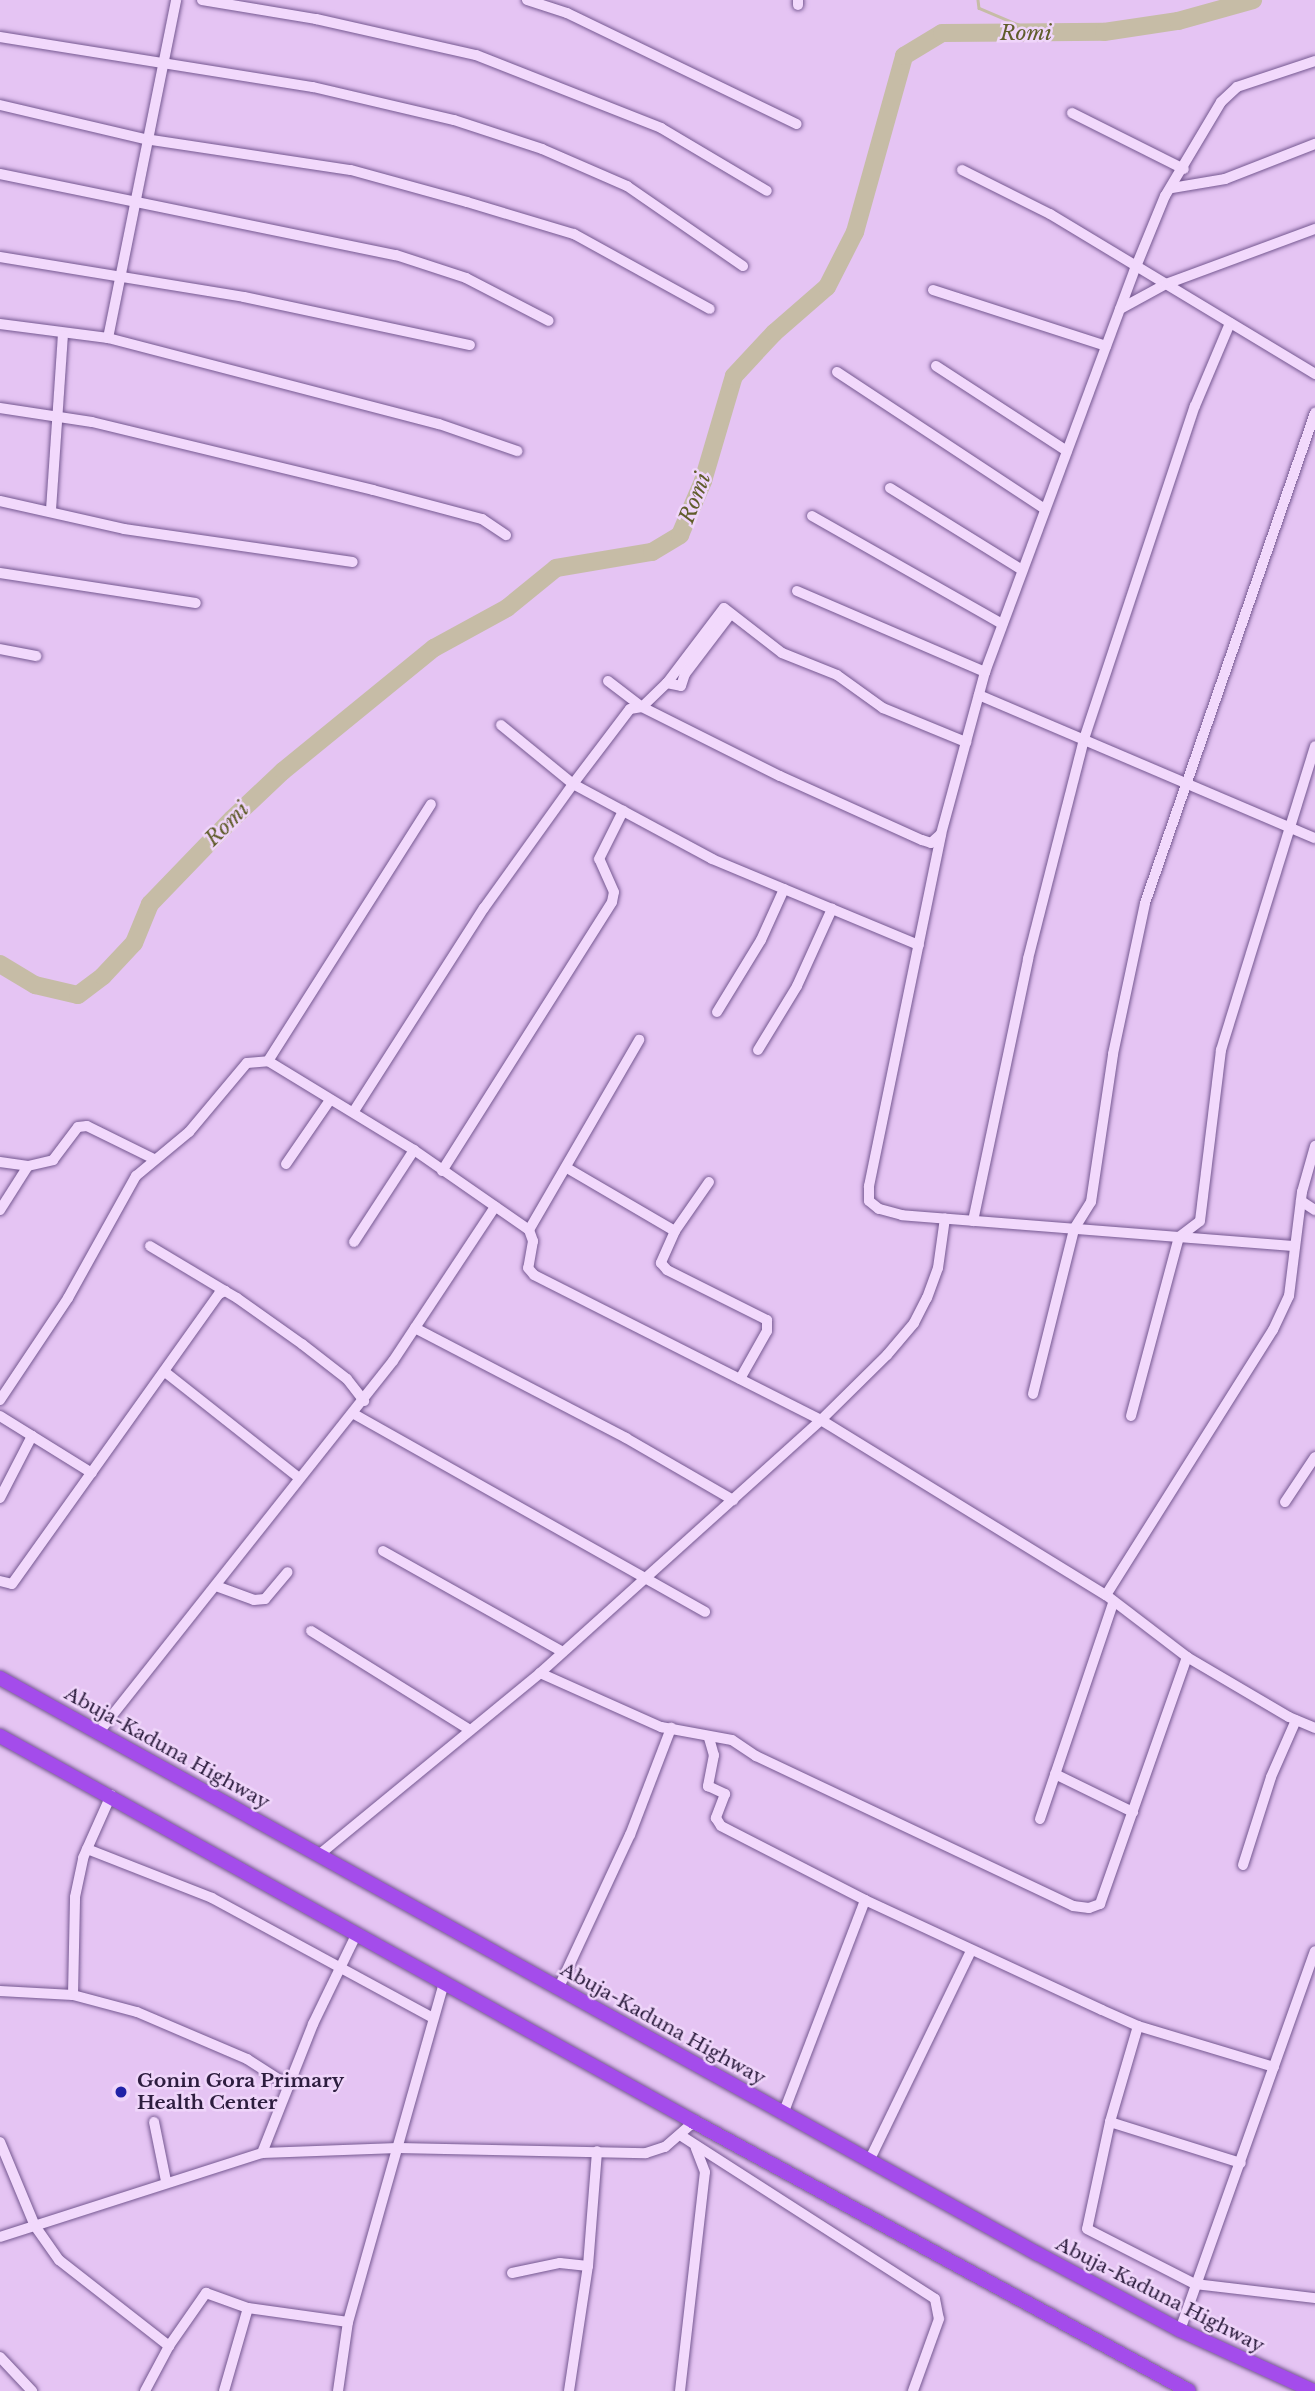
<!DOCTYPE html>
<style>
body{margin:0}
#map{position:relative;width:1315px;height:2391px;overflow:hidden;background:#e5c4f3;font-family:"Libre Baskerville",serif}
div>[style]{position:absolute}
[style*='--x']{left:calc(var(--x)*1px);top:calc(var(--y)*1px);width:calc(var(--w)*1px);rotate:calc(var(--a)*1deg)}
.stream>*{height:2.5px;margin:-1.25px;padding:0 1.25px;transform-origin:1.25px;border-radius:1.25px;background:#c6bca6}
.river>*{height:18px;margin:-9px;padding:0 9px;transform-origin:9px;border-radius:9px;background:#c6bca6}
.roads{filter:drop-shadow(0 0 2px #755891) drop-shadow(0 0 2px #755891)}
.minor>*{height:10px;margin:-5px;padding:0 5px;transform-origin:5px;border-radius:5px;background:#f2d9fc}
.highway>*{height:14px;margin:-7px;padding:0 7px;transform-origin:7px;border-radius:7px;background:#a44ceb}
.dots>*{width:19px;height:19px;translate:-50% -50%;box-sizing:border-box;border:4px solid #efd5fa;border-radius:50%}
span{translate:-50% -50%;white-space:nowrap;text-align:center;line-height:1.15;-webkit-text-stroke:5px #efd5fa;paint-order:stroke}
.street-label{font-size:19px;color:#2d1d3f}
.poi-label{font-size:19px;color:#2d1d3f;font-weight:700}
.left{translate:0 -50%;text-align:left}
.water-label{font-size:21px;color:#605c2b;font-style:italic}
</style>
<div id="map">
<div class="stream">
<div style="--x:978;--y:0;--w:8;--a:83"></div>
<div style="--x:979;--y:8;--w:67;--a:22.8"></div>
</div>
<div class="river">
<div style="--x:0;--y:964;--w:41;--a:31"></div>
<div style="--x:35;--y:985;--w:44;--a:13.1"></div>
<div style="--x:78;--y:995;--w:31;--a:-37"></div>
<div style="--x:103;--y:976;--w:45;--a:-46.8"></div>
<div style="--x:134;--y:943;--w:42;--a:-67.7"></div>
<div style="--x:150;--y:904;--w:118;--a:-46"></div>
<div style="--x:232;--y:819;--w:70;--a:-43.3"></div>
<div style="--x:283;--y:771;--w:195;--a:-39.2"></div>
<div style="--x:434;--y:648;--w:83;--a:-28.7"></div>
<div style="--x:507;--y:608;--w:63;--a:-39.2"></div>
<div style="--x:556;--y:568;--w:97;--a:-9.5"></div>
<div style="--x:652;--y:552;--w:33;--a:-31"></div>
<div style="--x:680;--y:535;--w:59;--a:-66.9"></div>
<div style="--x:703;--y:481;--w:109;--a:-73.6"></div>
<div style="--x:734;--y:376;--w:59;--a:-47.1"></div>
<div style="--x:774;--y:333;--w:70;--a:-41"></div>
<div style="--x:827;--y:287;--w:62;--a:-63"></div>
<div style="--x:855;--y:232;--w:183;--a:-74.4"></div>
<div style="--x:904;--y:56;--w:44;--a:-31.2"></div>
<div style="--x:942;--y:33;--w:162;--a:-0.4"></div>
<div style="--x:1104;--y:32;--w:75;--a:-8.5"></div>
<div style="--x:1178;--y:21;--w:78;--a:-15.6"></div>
</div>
<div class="roads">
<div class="minor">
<div style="--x:202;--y:0;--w:116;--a:9.5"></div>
<div style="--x:316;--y:19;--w:164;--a:12.7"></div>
<div style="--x:476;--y:55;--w:199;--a:21.5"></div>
<div style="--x:661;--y:128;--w:123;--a:30.7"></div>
<div style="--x:527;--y:0;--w:42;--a:18"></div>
<div style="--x:567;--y:13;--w:255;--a:25.8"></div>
<div style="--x:798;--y:5;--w:5;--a:-90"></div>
<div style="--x:0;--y:37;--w:317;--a:9.1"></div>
<div style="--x:313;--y:87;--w:145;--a:13.2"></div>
<div style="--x:454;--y:120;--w:93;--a:18.2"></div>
<div style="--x:542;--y:149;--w:93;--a:23.5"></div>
<div style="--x:627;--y:186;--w:141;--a:34.6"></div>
<div style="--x:0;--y:105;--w:149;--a:13.2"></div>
<div style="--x:145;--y:139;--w:208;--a:8.6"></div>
<div style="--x:351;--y:170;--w:120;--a:15.4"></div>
<div style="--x:467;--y:202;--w:112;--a:16.7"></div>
<div style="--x:574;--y:234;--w:155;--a:28.9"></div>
<div style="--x:1072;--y:113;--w:125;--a:26.6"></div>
<div style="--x:962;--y:170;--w:98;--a:26.6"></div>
<div style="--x:1050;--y:214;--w:310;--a:31.1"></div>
<div style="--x:0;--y:174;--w:404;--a:11.6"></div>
<div style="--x:396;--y:255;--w:74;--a:18.2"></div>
<div style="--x:466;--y:278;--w:93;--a:27.4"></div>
<div style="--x:1172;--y:188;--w:54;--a:-9.6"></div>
<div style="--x:1225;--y:179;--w:97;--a:-21.3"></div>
<div style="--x:0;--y:257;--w:247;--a:9.3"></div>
<div style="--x:244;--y:297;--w:231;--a:12"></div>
<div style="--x:933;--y:290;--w:182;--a:17.9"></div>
<div style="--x:1120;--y:309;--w:52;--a:-28.5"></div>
<div style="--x:1166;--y:284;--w:159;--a:-20.3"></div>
<div style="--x:0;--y:324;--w:109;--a:7.4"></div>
<div style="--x:108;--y:338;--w:342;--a:14.6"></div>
<div style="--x:439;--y:424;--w:83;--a:19.1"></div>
<div style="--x:108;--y:338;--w:345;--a:-78.6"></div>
<div style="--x:936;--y:366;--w:156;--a:33"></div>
<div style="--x:837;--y:372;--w:249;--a:33.4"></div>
<div style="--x:0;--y:408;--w:93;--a:8.7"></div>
<div style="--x:92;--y:422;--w:289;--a:13.6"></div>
<div style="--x:373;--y:490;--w:113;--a:14.9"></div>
<div style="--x:482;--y:519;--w:29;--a:34"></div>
<div style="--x:890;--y:488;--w:155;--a:31.8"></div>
<div style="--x:0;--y:501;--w:127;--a:12.7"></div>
<div style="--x:124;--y:529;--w:231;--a:8.2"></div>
<div style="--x:51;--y:510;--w:175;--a:-86.1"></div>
<div style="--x:812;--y:516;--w:219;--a:29.6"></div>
<div style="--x:0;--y:573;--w:198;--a:8.7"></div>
<div style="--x:797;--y:591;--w:205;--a:23.3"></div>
<div style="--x:0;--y:649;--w:37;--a:11"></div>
<div style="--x:608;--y:681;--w:43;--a:37.4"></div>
<div style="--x:642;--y:707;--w:154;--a:26.6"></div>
<div style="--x:780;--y:776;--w:156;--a:24.3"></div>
<div style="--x:922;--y:840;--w:9;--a:18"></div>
<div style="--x:931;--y:843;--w:13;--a:-42"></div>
<div style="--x:667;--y:683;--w:94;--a:-52.8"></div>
<div style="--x:724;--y:608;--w:73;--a:37.8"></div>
<div style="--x:782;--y:653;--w:59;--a:21.8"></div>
<div style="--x:837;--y:675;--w:57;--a:35.7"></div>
<div style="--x:883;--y:708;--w:90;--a:22.3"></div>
<div style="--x:979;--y:695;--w:365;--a:23.1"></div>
<div style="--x:501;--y:725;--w:93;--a:39.3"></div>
<div style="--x:573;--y:784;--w:158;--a:28.3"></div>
<div style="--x:712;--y:859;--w:224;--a:22.6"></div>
<div style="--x:717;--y:1012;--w:84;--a:-58.6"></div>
<div style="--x:761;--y:940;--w:56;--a:-65.7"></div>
<div style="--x:758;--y:1050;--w:75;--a:-58.6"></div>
<div style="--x:797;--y:986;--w:85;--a:-65.6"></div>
<div style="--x:268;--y:1061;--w:304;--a:-57.6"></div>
<div style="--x:354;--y:1111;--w:241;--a:-57.4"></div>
<div style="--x:484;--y:908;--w:153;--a:-54.3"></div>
<div style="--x:573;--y:784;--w:94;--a:-52.8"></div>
<div style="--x:630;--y:709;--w:12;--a:-9"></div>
<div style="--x:642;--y:707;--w:35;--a:-44"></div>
<div style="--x:667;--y:683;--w:14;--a:12"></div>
<div style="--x:681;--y:686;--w:13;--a:-72"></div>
<div style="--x:685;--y:674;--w:73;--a:-52.8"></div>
<div style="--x:0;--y:1162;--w:28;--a:8"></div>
<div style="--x:28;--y:1166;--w:26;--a:-13"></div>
<div style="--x:53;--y:1160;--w:41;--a:-52.9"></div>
<div style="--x:78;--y:1127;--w:9;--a:-6"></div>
<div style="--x:87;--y:1126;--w:75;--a:26.2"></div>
<div style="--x:286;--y:1164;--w:78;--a:-55.5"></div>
<div style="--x:567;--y:1168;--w:125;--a:30.3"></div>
<div style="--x:442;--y:1171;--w:318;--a:-57.7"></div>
<div style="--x:612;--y:902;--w:10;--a:-79"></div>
<div style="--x:614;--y:892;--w:36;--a:-114"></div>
<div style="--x:599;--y:859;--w:54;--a:-63.4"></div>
<div style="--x:709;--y:1182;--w:60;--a:124.8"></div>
<div style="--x:675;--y:1231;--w:35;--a:114"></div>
<div style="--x:661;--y:1263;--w:9;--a:49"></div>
<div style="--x:667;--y:1270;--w:112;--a:26.6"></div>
<div style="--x:767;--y:1320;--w:11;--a:90"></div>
<div style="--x:767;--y:1331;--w:55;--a:119.4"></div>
<div style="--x:1301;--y:1201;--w:17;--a:33"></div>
<div style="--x:0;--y:1210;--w:52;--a:-57.5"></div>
<div style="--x:973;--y:1221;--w:268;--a:-78.1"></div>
<div style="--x:1028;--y:959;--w:227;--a:-75.7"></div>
<div style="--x:1084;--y:739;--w:351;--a:-71.6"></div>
<div style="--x:1195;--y:406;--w:90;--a:-67.1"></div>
<div style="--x:529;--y:1230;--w:220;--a:-59.9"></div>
<div style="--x:354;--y:1242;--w:110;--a:-56.9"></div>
<div style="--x:150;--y:1246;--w:87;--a:31"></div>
<div style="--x:1293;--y:1246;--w:392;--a:-175.5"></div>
<div style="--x:902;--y:1215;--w:24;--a:-165"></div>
<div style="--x:879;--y:1209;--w:13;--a:-141"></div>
<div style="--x:869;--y:1201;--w:15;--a:-90"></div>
<div style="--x:869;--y:1186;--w:359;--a:-78.4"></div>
<div style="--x:941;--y:834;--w:168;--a:-74.8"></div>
<div style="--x:985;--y:672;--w:430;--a:-69.6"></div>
<div style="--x:1135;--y:269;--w:79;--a:-67.7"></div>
<div style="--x:1165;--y:196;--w:109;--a:-59.2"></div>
<div style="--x:1221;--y:102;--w:22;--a:-43"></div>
<div style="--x:1237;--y:87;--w:82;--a:-18.4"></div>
<div style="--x:415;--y:1328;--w:238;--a:27.5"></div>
<div style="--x:626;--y:1438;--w:124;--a:30.1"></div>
<div style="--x:165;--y:1372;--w:169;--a:38.3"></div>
<div style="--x:1033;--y:1394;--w:170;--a:-76"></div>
<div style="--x:1074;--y:1229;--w:32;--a:-58"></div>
<div style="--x:1091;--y:1202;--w:150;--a:-81.5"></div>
<div style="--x:1113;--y:1054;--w:154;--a:-78"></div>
<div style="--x:1145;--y:903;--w:519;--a:-70.87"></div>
<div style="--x:0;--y:1400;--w:123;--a:-56.3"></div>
<div style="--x:68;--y:1298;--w:140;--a:-60.9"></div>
<div style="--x:136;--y:1176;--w:69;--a:-39.7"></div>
<div style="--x:189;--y:1132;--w:90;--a:-50"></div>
<div style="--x:247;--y:1063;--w:21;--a:-5"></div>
<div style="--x:268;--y:1061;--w:171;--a:31.4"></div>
<div style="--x:414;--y:1150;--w:140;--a:34.8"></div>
<div style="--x:529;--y:1230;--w:12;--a:70"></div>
<div style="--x:533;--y:1241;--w:27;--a:100"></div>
<div style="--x:528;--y:1268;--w:9;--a:49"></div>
<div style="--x:534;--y:1275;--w:322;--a:26.8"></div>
<div style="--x:821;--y:1420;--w:334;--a:31.6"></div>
<div style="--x:1106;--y:1595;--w:102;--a:37.4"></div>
<div style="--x:1187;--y:1657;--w:118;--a:30.5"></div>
<div style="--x:1289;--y:1717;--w:28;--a:23"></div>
<div style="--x:354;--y:1414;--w:403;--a:29.4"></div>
<div style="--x:0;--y:1416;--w:108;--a:31.8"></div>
<div style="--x:1131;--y:1416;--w:185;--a:-75"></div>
<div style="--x:1179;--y:1237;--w:26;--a:-37"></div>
<div style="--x:1200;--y:1221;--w:172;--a:-83"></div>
<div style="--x:1221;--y:1050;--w:318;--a:-72.8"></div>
<div style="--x:0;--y:1498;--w:70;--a:-62.7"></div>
<div style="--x:1285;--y:1502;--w:54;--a:-56.3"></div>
<div style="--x:383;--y:1551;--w:206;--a:29.3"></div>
<div style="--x:0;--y:1581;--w:12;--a:14"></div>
<div style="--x:12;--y:1584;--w:356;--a:-54.5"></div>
<div style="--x:219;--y:1294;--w:7;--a:-27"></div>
<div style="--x:225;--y:1291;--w:14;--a:30"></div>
<div style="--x:237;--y:1298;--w:80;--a:35.3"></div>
<div style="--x:302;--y:1344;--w:57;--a:37.9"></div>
<div style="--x:347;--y:1379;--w:28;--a:52"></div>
<div style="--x:216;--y:1586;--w:40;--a:20.2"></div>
<div style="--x:254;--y:1600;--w:11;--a:-5"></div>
<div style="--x:265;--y:1599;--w:35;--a:-50"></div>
<div style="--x:1106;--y:1595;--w:313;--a:-57.8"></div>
<div style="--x:1273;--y:1330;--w:38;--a:-65"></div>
<div style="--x:1289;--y:1296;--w:105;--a:-82.9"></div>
<div style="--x:1302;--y:1192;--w:48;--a:-74.2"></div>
<div style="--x:311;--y:1631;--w:187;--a:31.9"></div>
<div style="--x:540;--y:1673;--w:133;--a:24.1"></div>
<div style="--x:661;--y:1727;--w:72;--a:10.4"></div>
<div style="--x:732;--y:1740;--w:29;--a:34"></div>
<div style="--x:756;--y:1756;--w:351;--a:25.3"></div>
<div style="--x:1073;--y:1906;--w:16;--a:7"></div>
<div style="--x:1089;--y:1908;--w:12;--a:-20"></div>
<div style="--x:1100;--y:1904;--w:262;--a:-70.6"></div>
<div style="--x:99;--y:1732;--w:473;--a:-51.6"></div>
<div style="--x:393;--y:1361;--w:185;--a:-56.5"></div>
<div style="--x:709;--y:1738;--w:18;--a:74"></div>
<div style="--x:714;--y:1755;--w:32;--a:101"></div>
<div style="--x:708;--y:1786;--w:19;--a:25"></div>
<div style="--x:725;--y:1794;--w:26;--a:111"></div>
<div style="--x:716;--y:1818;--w:9;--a:58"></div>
<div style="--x:721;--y:1826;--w:162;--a:27.2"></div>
<div style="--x:865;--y:1900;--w:261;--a:24.9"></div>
<div style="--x:1102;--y:2010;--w:39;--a:24"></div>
<div style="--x:1138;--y:2026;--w:142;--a:16.8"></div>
<div style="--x:1055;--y:1774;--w:87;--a:26"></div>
<div style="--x:1040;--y:1819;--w:230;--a:-71.3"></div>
<div style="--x:87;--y:1849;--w:134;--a:21.4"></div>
<div style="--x:212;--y:1898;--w:251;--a:28.5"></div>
<div style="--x:320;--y:1854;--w:285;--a:-39.4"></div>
<div style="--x:540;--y:1673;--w:378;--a:-42"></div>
<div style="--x:821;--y:1420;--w:93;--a:-44.6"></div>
<div style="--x:887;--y:1355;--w:42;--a:-49.8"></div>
<div style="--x:914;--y:1323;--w:28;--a:-63"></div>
<div style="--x:927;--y:1298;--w:32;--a:-70"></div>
<div style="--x:938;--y:1268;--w:50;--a:-82"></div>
<div style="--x:1243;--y:1865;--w:92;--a:-72.3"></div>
<div style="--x:1271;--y:1777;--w:62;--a:-66.3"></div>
<div style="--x:559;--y:1987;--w:168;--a:-65"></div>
<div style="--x:630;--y:1835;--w:115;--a:-69"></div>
<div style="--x:0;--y:1991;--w:73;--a:3.1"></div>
<div style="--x:73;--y:1995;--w:66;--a:14.9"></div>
<div style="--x:137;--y:2012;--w:120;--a:23.1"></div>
<div style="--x:247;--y:2059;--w:50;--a:32.7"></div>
<div style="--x:73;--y:1995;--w:98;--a:-88.8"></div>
<div style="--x:75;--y:1897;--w:40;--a:-78"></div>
<div style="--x:83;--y:1858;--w:69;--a:-66"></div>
<div style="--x:1138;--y:2026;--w:100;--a:106.3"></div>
<div style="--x:1110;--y:2122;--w:109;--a:102.1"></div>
<div style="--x:1087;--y:2229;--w:121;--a:27"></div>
<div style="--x:1195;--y:2284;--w:121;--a:6.7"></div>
<div style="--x:783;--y:2114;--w:229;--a:-69"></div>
<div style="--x:154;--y:2122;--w:60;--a:78.5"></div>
<div style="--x:1110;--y:2122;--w:137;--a:17.4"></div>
<div style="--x:680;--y:2135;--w:303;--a:32.7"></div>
<div style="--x:935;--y:2299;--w:20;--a:79"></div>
<div style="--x:939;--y:2319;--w:77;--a:109.9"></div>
<div style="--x:0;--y:2142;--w:91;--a:67.4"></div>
<div style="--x:35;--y:2226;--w:42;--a:54.8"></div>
<div style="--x:59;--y:2260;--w:140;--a:38"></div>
<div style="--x:262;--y:2153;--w:139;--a:-68.4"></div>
<div style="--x:313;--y:2024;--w:101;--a:-64.2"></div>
<div style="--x:869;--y:2161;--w:233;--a:-64.1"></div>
<div style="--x:0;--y:2237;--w:275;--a:-17.8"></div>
<div style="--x:262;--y:2153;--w:136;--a:-2.1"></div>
<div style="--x:398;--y:2148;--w:248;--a:1.2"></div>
<div style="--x:646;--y:2153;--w:20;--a:-18"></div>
<div style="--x:665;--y:2147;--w:38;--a:-41"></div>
<div style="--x:512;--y:2273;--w:49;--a:-11.8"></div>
<div style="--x:560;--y:2263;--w:28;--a:6"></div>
<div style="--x:1180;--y:2330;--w:402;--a:-70.4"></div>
<div style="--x:0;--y:2357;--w:47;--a:46.7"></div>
<div style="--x:145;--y:2391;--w:51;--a:-61.9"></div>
<div style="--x:169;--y:2346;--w:65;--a:-55.1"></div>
<div style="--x:206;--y:2293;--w:45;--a:19.7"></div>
<div style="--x:248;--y:2308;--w:101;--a:8"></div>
<div style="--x:224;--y:2391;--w:86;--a:-73.9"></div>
<div style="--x:338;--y:2391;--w:70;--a:-81.8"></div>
<div style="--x:348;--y:2322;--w:352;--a:-74.2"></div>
<div style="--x:569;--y:2391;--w:126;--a:-81.4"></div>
<div style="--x:588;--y:2266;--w:115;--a:-85.5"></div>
<div style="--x:680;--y:2391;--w:220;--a:-83.5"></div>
<div style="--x:705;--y:2172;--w:26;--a:-111"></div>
</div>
<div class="highway">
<div style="--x:0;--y:1678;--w:1187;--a:29.03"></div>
<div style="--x:1038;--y:2254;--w:161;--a:28.2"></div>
<div style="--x:1180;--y:2330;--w:146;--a:24.6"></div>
<div style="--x:0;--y:1736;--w:794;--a:29.08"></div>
<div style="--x:694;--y:2122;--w:563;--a:28.52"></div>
</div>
</div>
<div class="dots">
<div style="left:121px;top:2092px;background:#2022a7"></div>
</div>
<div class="street-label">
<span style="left:167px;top:1748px;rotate:29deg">Abuja-Kaduna Highway</span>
<span style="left:663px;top:2024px;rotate:29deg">Abuja-Kaduna Highway</span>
<span style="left:1160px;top:2295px;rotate:27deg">Abuja-Kaduna Highway</span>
</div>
<div class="poi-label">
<span class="left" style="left:137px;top:2092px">Gonin Gora Primary<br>Health Center</span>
</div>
<div class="water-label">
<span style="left:1026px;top:33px">Romi</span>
<span style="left:695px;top:498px;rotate:-69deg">Romi</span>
<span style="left:227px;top:824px;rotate:-45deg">Romi</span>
</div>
</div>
